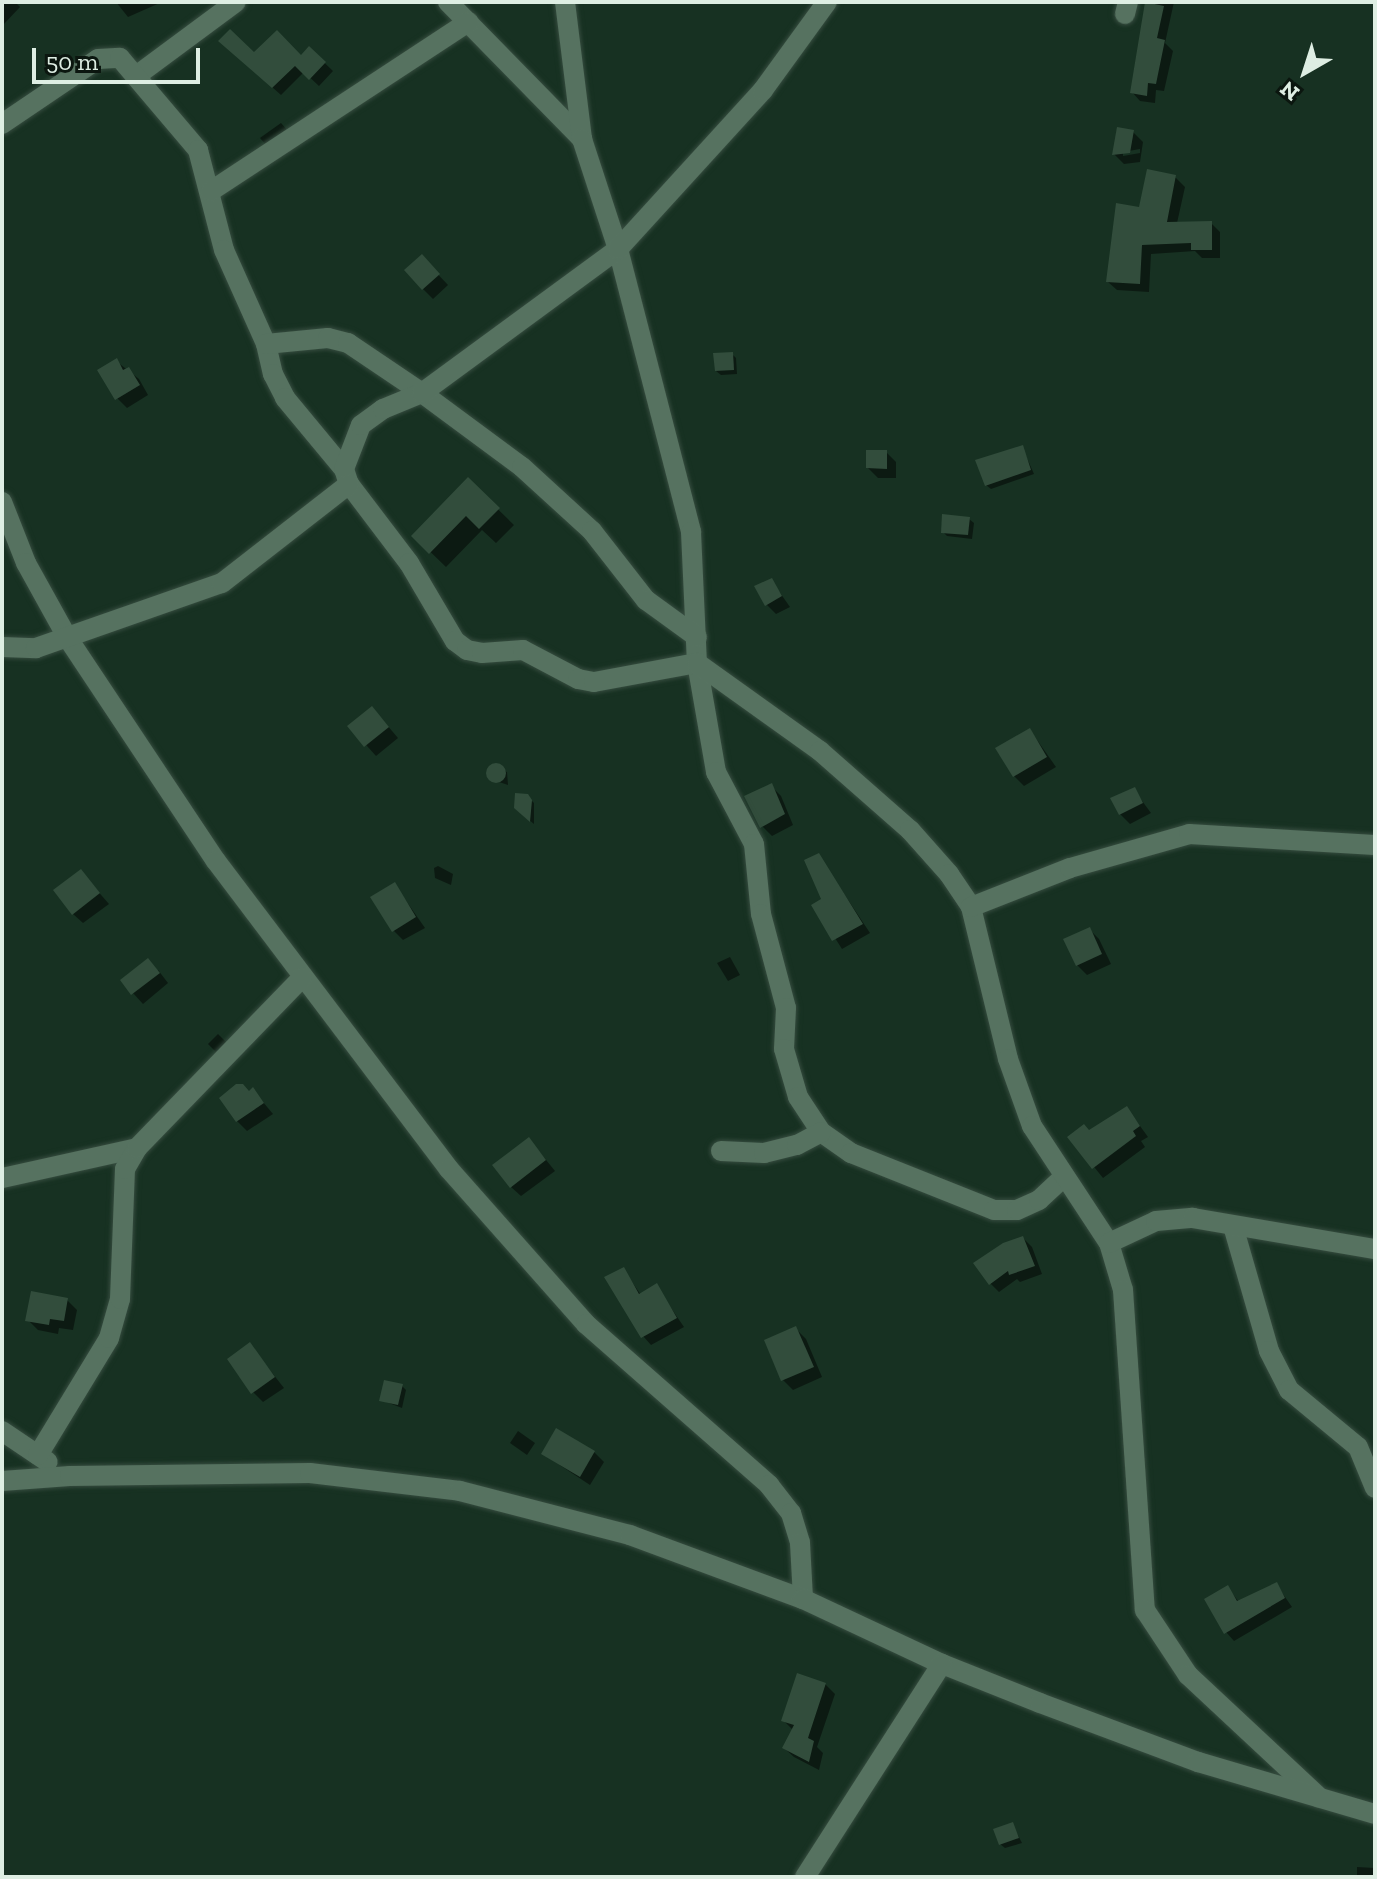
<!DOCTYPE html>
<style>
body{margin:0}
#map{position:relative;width:1377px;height:1879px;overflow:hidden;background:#173122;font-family:"Zilla Slab",serif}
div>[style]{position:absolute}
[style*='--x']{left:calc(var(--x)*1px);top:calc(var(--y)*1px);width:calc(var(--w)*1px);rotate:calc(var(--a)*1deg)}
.shadow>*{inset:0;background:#0007}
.building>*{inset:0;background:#324d3c}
.round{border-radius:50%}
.roads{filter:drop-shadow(0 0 2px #364c3f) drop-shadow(0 0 2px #364c3f)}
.street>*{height:20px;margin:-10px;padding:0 10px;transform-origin:10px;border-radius:10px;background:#567260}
span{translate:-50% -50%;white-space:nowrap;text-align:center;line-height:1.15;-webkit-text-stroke:6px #0b160f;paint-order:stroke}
.frame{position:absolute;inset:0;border:4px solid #deeee3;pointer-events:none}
.north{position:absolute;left:1265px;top:32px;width:80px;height:80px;-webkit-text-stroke:6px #0b160f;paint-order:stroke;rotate:219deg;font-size:22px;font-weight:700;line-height:32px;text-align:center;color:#deeee3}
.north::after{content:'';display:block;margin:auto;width:28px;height:36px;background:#deeee3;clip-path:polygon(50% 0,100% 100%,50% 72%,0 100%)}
.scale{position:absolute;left:32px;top:48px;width:168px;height:36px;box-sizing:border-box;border:4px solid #deeee3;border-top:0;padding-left:10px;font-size:24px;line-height:28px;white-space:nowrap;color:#deeee3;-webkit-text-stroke:6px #0b160f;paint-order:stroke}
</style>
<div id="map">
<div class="shadow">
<div style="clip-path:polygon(2px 2px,15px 2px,20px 7px,3px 25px)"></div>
<div style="clip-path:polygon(116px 2px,162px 2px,128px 17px)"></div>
<div style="clip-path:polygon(1146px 2px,1174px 2px,1165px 43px,1173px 51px,1164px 91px,1156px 90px,1155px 103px,1140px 101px,1132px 92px)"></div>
<div style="clip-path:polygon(229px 49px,301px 58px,310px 49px,333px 71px,319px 86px,304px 72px,281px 95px)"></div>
<div style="clip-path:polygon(281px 123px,288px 131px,267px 146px,260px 138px)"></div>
<div style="clip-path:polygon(evenodd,1133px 132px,1143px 142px,1140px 162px,1124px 164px,1114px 154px,1133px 132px,1140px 149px,1140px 153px,1123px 156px,1123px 152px,1140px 149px)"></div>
<div style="clip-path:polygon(1149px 171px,1176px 178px,1185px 187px,1177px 223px,1211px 223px,1220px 232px,1220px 258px,1202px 258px,1195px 251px,1151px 254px,1149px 292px,1117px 290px,1108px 282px,1140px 209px)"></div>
<div style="clip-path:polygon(431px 267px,448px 285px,433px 299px,423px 289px)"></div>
<div style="clip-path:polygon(732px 354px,736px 358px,737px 374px,721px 375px,716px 371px)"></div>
<div style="clip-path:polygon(116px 361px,139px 379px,148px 395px,127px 408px,117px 398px)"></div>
<div style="clip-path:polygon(1022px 447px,1034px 474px,991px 489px,986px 485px)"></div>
<div style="clip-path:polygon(886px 452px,896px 462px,896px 478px,878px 478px,868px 468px)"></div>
<div style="clip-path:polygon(468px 480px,514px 525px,496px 543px,482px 530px,446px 567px,414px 536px)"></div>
<div style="clip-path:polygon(969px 519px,974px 523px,972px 539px,947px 536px,943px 532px)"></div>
<div style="clip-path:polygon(771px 580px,790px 607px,776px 614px,766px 604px)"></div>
<div style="clip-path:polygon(381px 718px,398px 738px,376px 756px,350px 727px)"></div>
<div style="clip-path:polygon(1030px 730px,1056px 767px,1024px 786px,1014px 776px)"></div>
<div style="clip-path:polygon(490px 766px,507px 772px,508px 785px,490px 779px)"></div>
<div style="clip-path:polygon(771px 786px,781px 796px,793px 825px,772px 836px,762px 826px)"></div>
<div style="clip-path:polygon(1134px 790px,1151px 813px,1130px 824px,1120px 814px)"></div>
<div style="clip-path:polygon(530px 799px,534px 803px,534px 824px,523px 815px)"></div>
<div style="clip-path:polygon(819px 856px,870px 933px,842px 949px,814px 905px,824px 900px)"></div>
<div style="clip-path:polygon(438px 866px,453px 874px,451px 885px,435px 878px,434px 868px)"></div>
<div style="clip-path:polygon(81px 872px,109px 904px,83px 923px,73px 914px)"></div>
<div style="clip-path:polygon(395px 885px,425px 928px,403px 940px,393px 930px)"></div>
<div style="clip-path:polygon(1089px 929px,1099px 939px,1111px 964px,1087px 975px,1077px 965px)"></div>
<div style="clip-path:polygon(730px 957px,740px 975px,728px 981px,717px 963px)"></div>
<div style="clip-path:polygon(158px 970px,168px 983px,143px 1004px,122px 981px)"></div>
<div style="clip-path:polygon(218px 1034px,228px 1044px,218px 1054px,208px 1044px)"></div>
<div style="clip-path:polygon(253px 1090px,273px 1114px,247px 1131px,237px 1121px)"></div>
<div style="clip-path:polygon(1127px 1108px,1148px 1137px,1141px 1141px,1145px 1147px,1103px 1178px,1070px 1137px,1090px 1132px)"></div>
<div style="clip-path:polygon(538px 1150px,555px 1171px,521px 1196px,511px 1187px)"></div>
<div style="clip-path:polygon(1023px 1238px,1032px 1247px,1042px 1274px,1020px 1282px,1017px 1279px,999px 1292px,990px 1283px)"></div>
<div style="clip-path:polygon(623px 1269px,641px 1295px,656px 1286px,684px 1327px,651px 1345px,643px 1336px)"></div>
<div style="clip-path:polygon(67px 1300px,77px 1310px,73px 1330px,59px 1328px,58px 1334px,38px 1330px,28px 1320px)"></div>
<div style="clip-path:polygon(796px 1329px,806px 1339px,822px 1377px,793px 1390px,783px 1380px)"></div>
<div style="clip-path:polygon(250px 1345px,284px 1388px,263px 1402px,253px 1392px)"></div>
<div style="clip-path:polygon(402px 1386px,406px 1390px,402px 1408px,381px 1400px)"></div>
<div style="clip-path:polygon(518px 1431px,535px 1443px,527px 1455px,510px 1443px)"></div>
<div style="clip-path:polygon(594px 1452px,604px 1462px,590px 1485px,543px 1454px)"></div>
<div style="clip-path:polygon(1276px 1584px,1292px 1607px,1234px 1641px,1226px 1632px,1228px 1588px,1239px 1602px)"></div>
<div style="clip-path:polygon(825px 1684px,835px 1694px,817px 1747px,823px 1753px,819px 1770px,794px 1757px,784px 1748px,793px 1730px,783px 1720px)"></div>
<div style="clip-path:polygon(1012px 1824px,1022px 1843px,1005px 1848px,1000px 1844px)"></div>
<div style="clip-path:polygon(1357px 1867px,1375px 1868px,1375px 1877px,1357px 1877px)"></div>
</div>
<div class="building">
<div style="clip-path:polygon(1145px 2px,1164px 6px,1157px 38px,1165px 40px,1156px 84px,1148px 83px,1147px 96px,1130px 93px)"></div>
<div style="clip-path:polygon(230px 29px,254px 52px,277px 30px,301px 55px,309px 46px,326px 62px,309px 80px,295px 66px,272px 88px,218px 41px)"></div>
<div style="clip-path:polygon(1117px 127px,1134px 130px,1130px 153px,1112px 155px)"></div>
<div style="clip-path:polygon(1147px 169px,1176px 175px,1167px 222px,1212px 221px,1212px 250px,1191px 250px,1191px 243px,1142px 245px,1140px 284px,1106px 282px,1116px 203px,1139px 207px)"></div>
<div style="clip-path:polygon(422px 254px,440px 274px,422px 290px,404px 270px)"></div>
<div style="clip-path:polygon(733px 352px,734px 370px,715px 371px,713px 353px)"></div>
<div style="clip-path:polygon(117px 358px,123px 370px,129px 367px,140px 385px,115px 400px,97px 370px)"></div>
<div style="clip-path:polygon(1023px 445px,1031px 470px,985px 486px,975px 460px)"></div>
<div style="clip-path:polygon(866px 450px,887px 450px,887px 469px,866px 468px)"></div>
<div style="clip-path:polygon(468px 477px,500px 508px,479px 529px,466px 516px,429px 554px,411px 536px)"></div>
<div style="clip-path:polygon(942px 514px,970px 517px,968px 535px,941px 533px)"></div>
<div style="clip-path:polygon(772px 578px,782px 596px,765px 606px,754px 586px)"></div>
<div style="clip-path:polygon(372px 706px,389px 727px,364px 747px,347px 726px)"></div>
<div style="clip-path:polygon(1030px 728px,1047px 757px,1013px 777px,995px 748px)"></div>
<div class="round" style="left:486px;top:763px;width:20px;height:20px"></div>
<div style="clip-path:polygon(772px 783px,785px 814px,760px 828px,744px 796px)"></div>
<div style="clip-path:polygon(1135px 787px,1143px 803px,1119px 815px,1110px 798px)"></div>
<div style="clip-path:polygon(515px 793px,528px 794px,532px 800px,530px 822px,514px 808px)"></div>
<div style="clip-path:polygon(819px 853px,863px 924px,832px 941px,811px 905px,821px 899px,804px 860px)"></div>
<div style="clip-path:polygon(81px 869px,100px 893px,72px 915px,53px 890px)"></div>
<div style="clip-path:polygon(395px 882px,416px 917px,392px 932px,370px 897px)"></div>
<div style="clip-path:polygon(1090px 927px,1102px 954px,1076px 966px,1063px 939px)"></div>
<div style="clip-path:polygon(148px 958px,160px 973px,131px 995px,120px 980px)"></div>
<div style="clip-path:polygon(236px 1084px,243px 1084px,249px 1091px,253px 1087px,264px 1103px,236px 1122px,219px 1098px)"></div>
<div style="clip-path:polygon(1127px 1106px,1140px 1126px,1133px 1131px,1136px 1136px,1092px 1169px,1067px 1137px,1084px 1124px,1089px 1130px)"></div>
<div style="clip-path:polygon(529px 1137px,546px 1160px,510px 1188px,492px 1165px)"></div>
<div style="clip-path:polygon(1023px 1236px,1035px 1266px,1009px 1275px,1008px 1271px,989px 1285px,973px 1263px,1003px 1243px)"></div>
<div style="clip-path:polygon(624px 1267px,639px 1294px,657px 1283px,677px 1318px,641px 1338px,604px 1277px)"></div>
<div style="clip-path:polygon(31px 1291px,68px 1298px,64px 1321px,50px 1319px,49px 1325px,25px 1321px)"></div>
<div style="clip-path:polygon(796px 1326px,814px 1367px,781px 1381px,764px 1340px)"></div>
<div style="clip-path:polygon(250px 1342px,275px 1377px,251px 1394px,227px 1359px)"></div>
<div style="clip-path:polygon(384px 1380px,403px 1384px,398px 1405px,379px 1401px)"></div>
<div style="clip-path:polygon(556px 1428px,595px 1451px,580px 1477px,541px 1454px)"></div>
<div style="clip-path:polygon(1277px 1582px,1285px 1598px,1224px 1634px,1204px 1599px,1228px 1585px,1237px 1601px)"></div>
<div style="clip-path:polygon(797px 1673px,826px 1683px,808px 1738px,814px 1741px,809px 1762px,782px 1748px,794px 1725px,781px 1721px)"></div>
<div style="clip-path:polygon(1013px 1822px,1019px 1838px,999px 1845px,993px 1829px)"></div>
</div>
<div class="roads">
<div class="street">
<div style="--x:448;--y:2;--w:192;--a:45.6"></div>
<div style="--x:565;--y:2;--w:138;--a:82.9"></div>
<div style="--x:582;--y:139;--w:116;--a:71.9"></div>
<div style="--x:618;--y:249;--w:292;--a:75.5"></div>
<div style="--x:691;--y:532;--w:131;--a:87.4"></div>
<div style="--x:697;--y:663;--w:111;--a:80.1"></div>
<div style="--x:716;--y:772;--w:81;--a:62.2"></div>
<div style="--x:754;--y:844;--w:70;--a:84.3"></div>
<div style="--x:761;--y:914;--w:97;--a:75.1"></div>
<div style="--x:786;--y:1008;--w:41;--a:92.8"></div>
<div style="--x:784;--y:1049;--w:50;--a:73.7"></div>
<div style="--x:798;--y:1097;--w:42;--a:56.7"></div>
<div style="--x:821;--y:1132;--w:37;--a:35"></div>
<div style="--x:851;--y:1153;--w:154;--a:21.7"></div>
<div style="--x:994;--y:1210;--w:23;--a:0"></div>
<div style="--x:1017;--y:1210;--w:24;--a:-24"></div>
<div style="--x:1039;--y:1200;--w:34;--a:-43"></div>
<div style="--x:1125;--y:14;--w:12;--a:-76"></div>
<div style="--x:136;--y:76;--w:124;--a:-36.5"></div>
<div style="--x:2;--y:124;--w:116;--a:-34.1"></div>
<div style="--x:98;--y:59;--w:22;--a:-3"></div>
<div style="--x:120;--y:58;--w:121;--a:49.7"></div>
<div style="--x:198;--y:150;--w:103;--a:75.4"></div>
<div style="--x:224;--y:250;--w:103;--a:65.9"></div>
<div style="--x:266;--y:344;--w:31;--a:77"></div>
<div style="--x:273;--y:374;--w:27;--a:63"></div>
<div style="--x:285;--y:398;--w:92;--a:50.3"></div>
<div style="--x:344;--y:469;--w:16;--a:72"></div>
<div style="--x:349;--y:484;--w:99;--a:52.8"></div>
<div style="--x:409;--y:563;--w:91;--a:59.5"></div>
<div style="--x:455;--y:641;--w:15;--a:37"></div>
<div style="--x:467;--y:650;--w:15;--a:11"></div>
<div style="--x:482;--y:653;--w:41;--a:-4.2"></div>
<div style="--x:523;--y:650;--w:62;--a:27.8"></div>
<div style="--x:578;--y:679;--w:16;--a:11"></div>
<div style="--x:594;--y:682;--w:105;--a:-10.5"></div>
<div style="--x:697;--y:663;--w:151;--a:35.6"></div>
<div style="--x:820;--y:751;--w:120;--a:41.3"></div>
<div style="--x:910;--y:830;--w:59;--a:48.4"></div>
<div style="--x:949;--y:874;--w:40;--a:56"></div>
<div style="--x:971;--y:907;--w:156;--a:76.3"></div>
<div style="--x:1008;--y:1059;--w:71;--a:70.3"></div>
<div style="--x:1032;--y:1126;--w:140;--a:56.7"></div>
<div style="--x:1109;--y:1243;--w:49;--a:73.4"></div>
<div style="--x:1123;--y:1290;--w:321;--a:86.1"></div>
<div style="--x:1145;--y:1610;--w:78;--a:56.5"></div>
<div style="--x:1188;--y:1675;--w:180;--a:43"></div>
<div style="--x:211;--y:191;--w:308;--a:-33.3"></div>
<div style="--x:266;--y:344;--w:62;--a:-5.5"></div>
<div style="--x:328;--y:338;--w:21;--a:14"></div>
<div style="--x:348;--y:343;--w:89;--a:34"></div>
<div style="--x:422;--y:393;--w:124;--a:36.5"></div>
<div style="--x:522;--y:467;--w:95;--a:42.4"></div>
<div style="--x:592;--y:531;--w:88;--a:52"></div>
<div style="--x:646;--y:600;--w:63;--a:36"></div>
<div style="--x:344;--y:469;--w:47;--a:-68.9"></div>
<div style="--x:361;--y:425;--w:27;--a:-36"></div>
<div style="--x:383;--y:409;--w:42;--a:-22.3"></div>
<div style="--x:422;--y:393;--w:243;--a:-36.3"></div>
<div style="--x:618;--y:249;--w:215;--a:-47.6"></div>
<div style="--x:763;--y:90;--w:109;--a:-54"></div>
<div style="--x:2;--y:502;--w:66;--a:68.5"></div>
<div style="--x:26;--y:563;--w:85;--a:61"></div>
<div style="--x:67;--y:637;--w:269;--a:56.4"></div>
<div style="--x:216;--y:861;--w:386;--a:52.9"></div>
<div style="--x:449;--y:1169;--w:207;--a:48.5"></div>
<div style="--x:586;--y:1324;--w:244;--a:41.3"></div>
<div style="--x:769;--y:1485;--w:36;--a:52"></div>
<div style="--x:791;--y:1513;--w:31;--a:73"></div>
<div style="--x:800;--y:1543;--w:56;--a:86.9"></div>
<div style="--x:2;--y:647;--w:34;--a:2"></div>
<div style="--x:36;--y:648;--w:197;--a:-19.3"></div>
<div style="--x:222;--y:583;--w:161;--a:-37.9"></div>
<div style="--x:971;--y:907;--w:106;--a:-21.5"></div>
<div style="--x:1070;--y:868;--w:124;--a:-15.9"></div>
<div style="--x:1189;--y:834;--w:186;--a:3.4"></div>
<div style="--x:721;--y:1151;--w:43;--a:2.7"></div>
<div style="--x:764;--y:1153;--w:34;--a:-14"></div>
<div style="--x:797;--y:1145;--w:27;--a:-28"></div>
<div style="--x:2;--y:1178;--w:138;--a:-12.5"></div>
<div style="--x:1233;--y:1226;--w:130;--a:73.9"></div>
<div style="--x:1269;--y:1351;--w:44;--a:62.9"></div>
<div style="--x:1289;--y:1390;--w:89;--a:39.6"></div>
<div style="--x:1358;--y:1447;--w:44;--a:67.5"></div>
<div style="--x:1109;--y:1243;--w:52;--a:-25.1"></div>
<div style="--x:1156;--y:1221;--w:37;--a:-5"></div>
<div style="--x:1193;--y:1218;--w:185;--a:9.7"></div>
<div style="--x:2;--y:1431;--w:55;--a:34"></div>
<div style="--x:38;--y:1455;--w:137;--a:-58.7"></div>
<div style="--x:109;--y:1338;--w:41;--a:-74.2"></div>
<div style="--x:120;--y:1299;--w:130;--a:-87.8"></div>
<div style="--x:125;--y:1169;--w:24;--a:-60"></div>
<div style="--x:137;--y:1148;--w:237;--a:-45.9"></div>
<div style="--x:2;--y:1481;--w:68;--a:-4.2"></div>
<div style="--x:70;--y:1476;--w:240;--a:-0.7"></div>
<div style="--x:310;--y:1473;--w:151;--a:6.8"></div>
<div style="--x:460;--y:1491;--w:176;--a:14.5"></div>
<div style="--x:630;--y:1535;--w:184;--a:20.3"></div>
<div style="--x:803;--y:1599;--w:153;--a:25.1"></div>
<div style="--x:942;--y:1664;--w:105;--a:21.7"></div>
<div style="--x:1040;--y:1703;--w:169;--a:20.5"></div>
<div style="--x:1198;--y:1762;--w:184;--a:16.4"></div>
<div style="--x:805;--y:1877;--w:253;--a:-57.3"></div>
</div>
</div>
<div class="frame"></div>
<div class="north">N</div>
<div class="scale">50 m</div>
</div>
